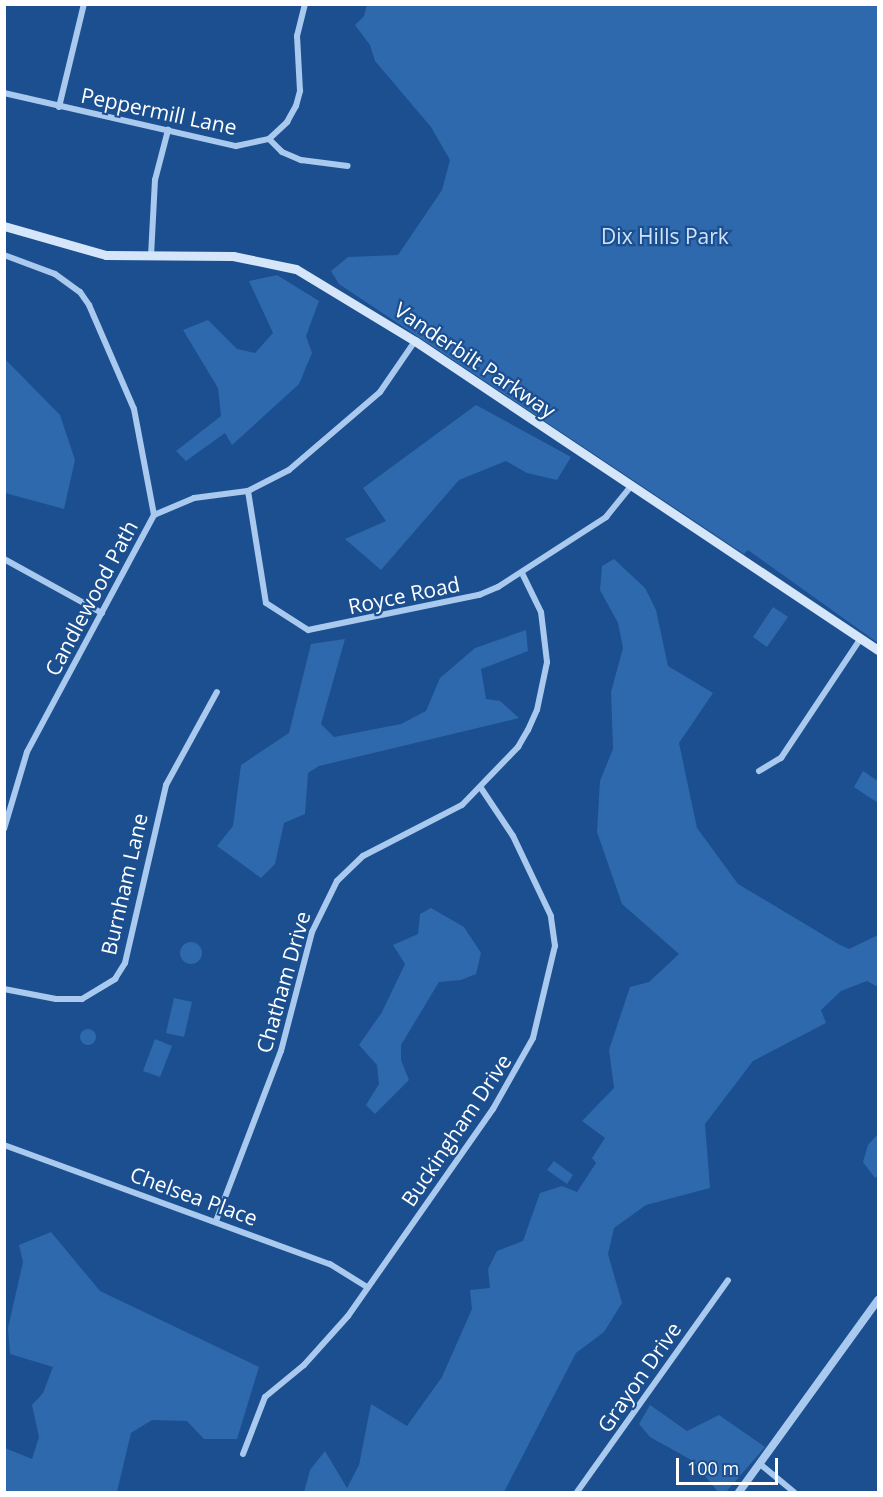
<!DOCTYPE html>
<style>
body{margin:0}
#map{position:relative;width:883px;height:1497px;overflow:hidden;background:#1b4f8f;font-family:"Open Sans",sans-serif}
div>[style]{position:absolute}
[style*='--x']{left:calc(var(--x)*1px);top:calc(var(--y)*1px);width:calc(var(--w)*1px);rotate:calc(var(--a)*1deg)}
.green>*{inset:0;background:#2e69ad}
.round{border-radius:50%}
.minor>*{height:6px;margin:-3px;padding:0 3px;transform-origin:3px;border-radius:3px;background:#a9c9ee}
.tertiary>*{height:8px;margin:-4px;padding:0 4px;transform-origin:4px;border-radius:4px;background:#a9c9ee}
.secondary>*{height:9px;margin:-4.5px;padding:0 4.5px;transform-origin:4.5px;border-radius:4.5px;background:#d6e6fa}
span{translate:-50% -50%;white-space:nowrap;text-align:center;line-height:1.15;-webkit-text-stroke:4.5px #1b4f8f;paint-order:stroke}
.street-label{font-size:21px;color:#fff}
.park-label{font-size:21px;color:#cfe3fa}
.frame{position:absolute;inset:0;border:6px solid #fff;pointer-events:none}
.scale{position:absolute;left:676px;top:1458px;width:102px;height:27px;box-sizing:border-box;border:3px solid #fff;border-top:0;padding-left:8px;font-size:18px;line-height:21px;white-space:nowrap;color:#fff;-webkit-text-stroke:4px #1b4f8f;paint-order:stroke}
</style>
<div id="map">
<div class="green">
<div style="clip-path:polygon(367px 4px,878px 5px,878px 643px,748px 550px,744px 554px,339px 284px,331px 271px,348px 257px,398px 255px,442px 190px,450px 160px,431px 127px,375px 61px,370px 45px,355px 25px,364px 16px)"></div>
<div style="clip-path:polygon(277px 275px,319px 301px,306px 336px,312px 353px,299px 384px,232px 445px,225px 433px,186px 461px,176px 451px,221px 416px,218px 388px,183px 330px,208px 320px,237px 349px,255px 353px,273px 333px,249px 281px)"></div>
<div style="clip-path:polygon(5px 359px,60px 415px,75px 460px,64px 509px,5px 493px)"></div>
<div style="clip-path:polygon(476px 405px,571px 457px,557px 480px,527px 473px,506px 461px,459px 480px,381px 570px,345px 539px,386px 521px,363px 488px)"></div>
<div style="clip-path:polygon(614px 559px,645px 588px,656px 610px,668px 666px,713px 693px,679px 743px,697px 828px,738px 884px,840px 945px,849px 949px,878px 935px,878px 987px,867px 981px,841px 991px,821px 1010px,826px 1023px,753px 1061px,705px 1124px,710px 1188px,646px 1205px,614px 1228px,608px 1254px,622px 1303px,604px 1332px,576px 1353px,504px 1492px,304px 1492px,310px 1470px,325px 1451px,347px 1488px,359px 1465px,371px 1404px,407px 1426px,442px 1377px,472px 1309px,470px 1290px,490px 1288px,488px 1269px,497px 1251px,523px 1241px,540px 1193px,562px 1186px,577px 1192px,596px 1163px,592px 1158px,605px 1138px,582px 1121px,614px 1088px,609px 1050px,630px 987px,649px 982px,679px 954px,622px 904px,597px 832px,600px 781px,613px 749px,611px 692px,623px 648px,618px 623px,600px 590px,602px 566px)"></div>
<div style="clip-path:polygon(773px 607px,788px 617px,767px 647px,753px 637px)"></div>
<div style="clip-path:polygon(526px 630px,528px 651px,481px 669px,486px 699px,500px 701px,519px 718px,319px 766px,308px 773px,305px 814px,284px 823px,275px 864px,261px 878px,217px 846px,233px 826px,241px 765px,289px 733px,311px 644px,345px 639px,321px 724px,334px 737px,401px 724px,426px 711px,440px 678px,475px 648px)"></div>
<div style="clip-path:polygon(863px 771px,878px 781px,878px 803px,854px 787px)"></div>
<div style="clip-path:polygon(431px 908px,464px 927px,481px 953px,476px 974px,461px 980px,439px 982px,401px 1045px,401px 1060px,409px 1080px,375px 1114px,366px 1105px,379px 1084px,377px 1065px,359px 1045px,382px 1012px,405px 964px,393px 945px,418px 934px,420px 914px)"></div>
<div class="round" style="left:180px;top:942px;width:22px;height:22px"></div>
<div style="clip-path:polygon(174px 998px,192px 1002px,184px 1037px,166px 1033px)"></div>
<div class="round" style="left:80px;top:1029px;width:16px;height:16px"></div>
<div style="clip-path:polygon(155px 1039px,172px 1046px,160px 1077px,143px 1071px)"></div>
<div style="clip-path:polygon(878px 1134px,878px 1176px,875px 1178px,863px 1162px,868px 1145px)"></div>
<div style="clip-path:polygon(554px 1161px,573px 1175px,567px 1184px,547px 1170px)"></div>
<div style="clip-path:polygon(51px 1232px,100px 1291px,259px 1367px,237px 1439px,204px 1439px,187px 1421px,152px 1420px,131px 1433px,117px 1492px,5px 1492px,5px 1448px,32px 1459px,39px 1437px,32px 1405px,43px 1393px,53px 1367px,10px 1354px,8px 1328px,23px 1262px,19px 1245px)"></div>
<div style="clip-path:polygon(650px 1405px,687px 1431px,719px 1415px,765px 1447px,726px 1492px,718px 1492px,693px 1461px,650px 1437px,639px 1424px)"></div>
</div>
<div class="minor">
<div style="--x:4;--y:93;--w:238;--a:12.9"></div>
<div style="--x:236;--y:146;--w:34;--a:-12"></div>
<div style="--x:269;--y:139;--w:25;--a:-43"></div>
<div style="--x:287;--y:122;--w:18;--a:-61"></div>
<div style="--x:296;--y:106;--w:16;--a:-75"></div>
<div style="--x:300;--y:91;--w:55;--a:-93.1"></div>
<div style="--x:297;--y:36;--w:33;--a:-76"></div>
<div style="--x:59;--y:107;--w:106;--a:-76.4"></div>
<div style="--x:269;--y:139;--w:18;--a:45"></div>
<div style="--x:282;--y:152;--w:21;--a:23"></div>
<div style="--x:301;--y:160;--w:47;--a:7.3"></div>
<div style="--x:4;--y:255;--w:54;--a:20.4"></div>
<div style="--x:55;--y:274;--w:31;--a:36"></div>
<div style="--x:80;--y:292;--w:16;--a:55"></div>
<div style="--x:89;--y:305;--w:113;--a:66.6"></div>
<div style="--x:134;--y:409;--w:108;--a:79.3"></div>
<div style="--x:154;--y:515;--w:269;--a:118.2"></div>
<div style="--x:27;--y:752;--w:80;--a:106.6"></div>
<div style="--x:151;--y:256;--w:76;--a:-87"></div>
<div style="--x:155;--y:180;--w:52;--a:-75.4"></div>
<div style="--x:248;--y:491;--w:113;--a:80.9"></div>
<div style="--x:266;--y:603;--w:50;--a:32.7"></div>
<div style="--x:308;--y:630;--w:175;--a:-11.6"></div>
<div style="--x:479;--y:595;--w:21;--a:-23"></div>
<div style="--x:498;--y:587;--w:129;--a:-32.9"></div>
<div style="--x:606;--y:517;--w:41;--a:-50.9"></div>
<div style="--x:154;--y:515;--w:43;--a:-23"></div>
<div style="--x:194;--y:498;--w:54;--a:-7.4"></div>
<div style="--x:248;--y:491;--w:46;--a:-27.1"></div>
<div style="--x:289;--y:470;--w:120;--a:-40.6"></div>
<div style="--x:380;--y:392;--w:62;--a:-55.5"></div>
<div style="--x:4;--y:559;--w:112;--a:28.9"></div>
<div style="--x:759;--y:771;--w:26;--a:-31"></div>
<div style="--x:781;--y:758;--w:144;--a:-56.3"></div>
<div style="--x:4;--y:989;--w:53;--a:10.9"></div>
<div style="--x:56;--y:999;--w:26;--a:0"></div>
<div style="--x:82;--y:999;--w:39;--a:-31"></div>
<div style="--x:115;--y:979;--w:19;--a:-58"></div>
<div style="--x:125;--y:963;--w:183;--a:-77"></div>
<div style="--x:166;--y:785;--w:106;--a:-61.3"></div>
<div style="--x:4;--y:1145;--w:347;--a:20.1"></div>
<div style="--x:330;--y:1264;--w:44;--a:31.9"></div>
<div style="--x:216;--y:1221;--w:182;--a:-69.1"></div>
<div style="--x:281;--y:1051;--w:123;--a:-75.4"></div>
<div style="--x:312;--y:932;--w:57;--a:-63.9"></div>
<div style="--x:337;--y:881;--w:36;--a:-44"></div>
<div style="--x:363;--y:856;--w:111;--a:-27.3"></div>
<div style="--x:462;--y:805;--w:81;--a:-46"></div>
<div style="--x:518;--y:747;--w:20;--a:-60"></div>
<div style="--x:528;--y:730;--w:22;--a:-66"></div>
<div style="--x:537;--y:710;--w:49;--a:-78.2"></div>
<div style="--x:547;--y:662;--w:50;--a:-96.8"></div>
<div style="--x:541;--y:612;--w:43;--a:-116"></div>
<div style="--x:243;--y:1454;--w:61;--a:-68.9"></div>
<div style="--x:265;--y:1397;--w:50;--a:-39.4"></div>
<div style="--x:304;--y:1365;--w:66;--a:-48.1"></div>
<div style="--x:348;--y:1316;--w:253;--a:-55"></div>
<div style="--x:493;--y:1109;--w:81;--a:-60.6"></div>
<div style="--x:533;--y:1038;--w:95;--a:-76.6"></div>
<div style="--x:555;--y:946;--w:30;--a:-98"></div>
<div style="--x:551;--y:916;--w:89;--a:-115.4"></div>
<div style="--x:513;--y:836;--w:58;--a:-123.7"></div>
<div style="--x:760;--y:1464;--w:44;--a:39.5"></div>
<div style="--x:577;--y:1492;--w:260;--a:-54.5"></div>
</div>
<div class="tertiary">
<div style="--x:739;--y:1492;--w:237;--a:-54.1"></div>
</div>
<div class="secondary">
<div style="--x:4;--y:226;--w:106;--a:15.9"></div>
<div style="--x:106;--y:255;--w:127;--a:0.5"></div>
<div style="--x:233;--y:256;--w:64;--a:11.7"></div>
<div style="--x:296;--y:269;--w:139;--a:31.2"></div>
<div style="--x:415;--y:341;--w:557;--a:33.72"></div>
</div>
<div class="street-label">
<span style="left:159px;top:111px;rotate:12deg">Peppermill Lane</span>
<span style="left:475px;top:360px;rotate:34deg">Vanderbilt Parkway</span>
<span style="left:404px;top:595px;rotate:-12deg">Royce Road</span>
<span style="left:91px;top:598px;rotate:-62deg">Candlewood Path</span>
<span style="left:124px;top:884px;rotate:-77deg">Burnham Lane</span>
<span style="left:283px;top:982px;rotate:-74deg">Chatham Drive</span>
<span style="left:456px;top:1130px;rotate:-56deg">Buckingham Drive</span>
<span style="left:194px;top:1196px;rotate:20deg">Chelsea Place</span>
<span style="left:639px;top:1377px;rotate:-55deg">Grayon Drive</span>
</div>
<div class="park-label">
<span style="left:665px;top:236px">Dix Hills Park</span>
</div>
<div class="frame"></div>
<div class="scale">100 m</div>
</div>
